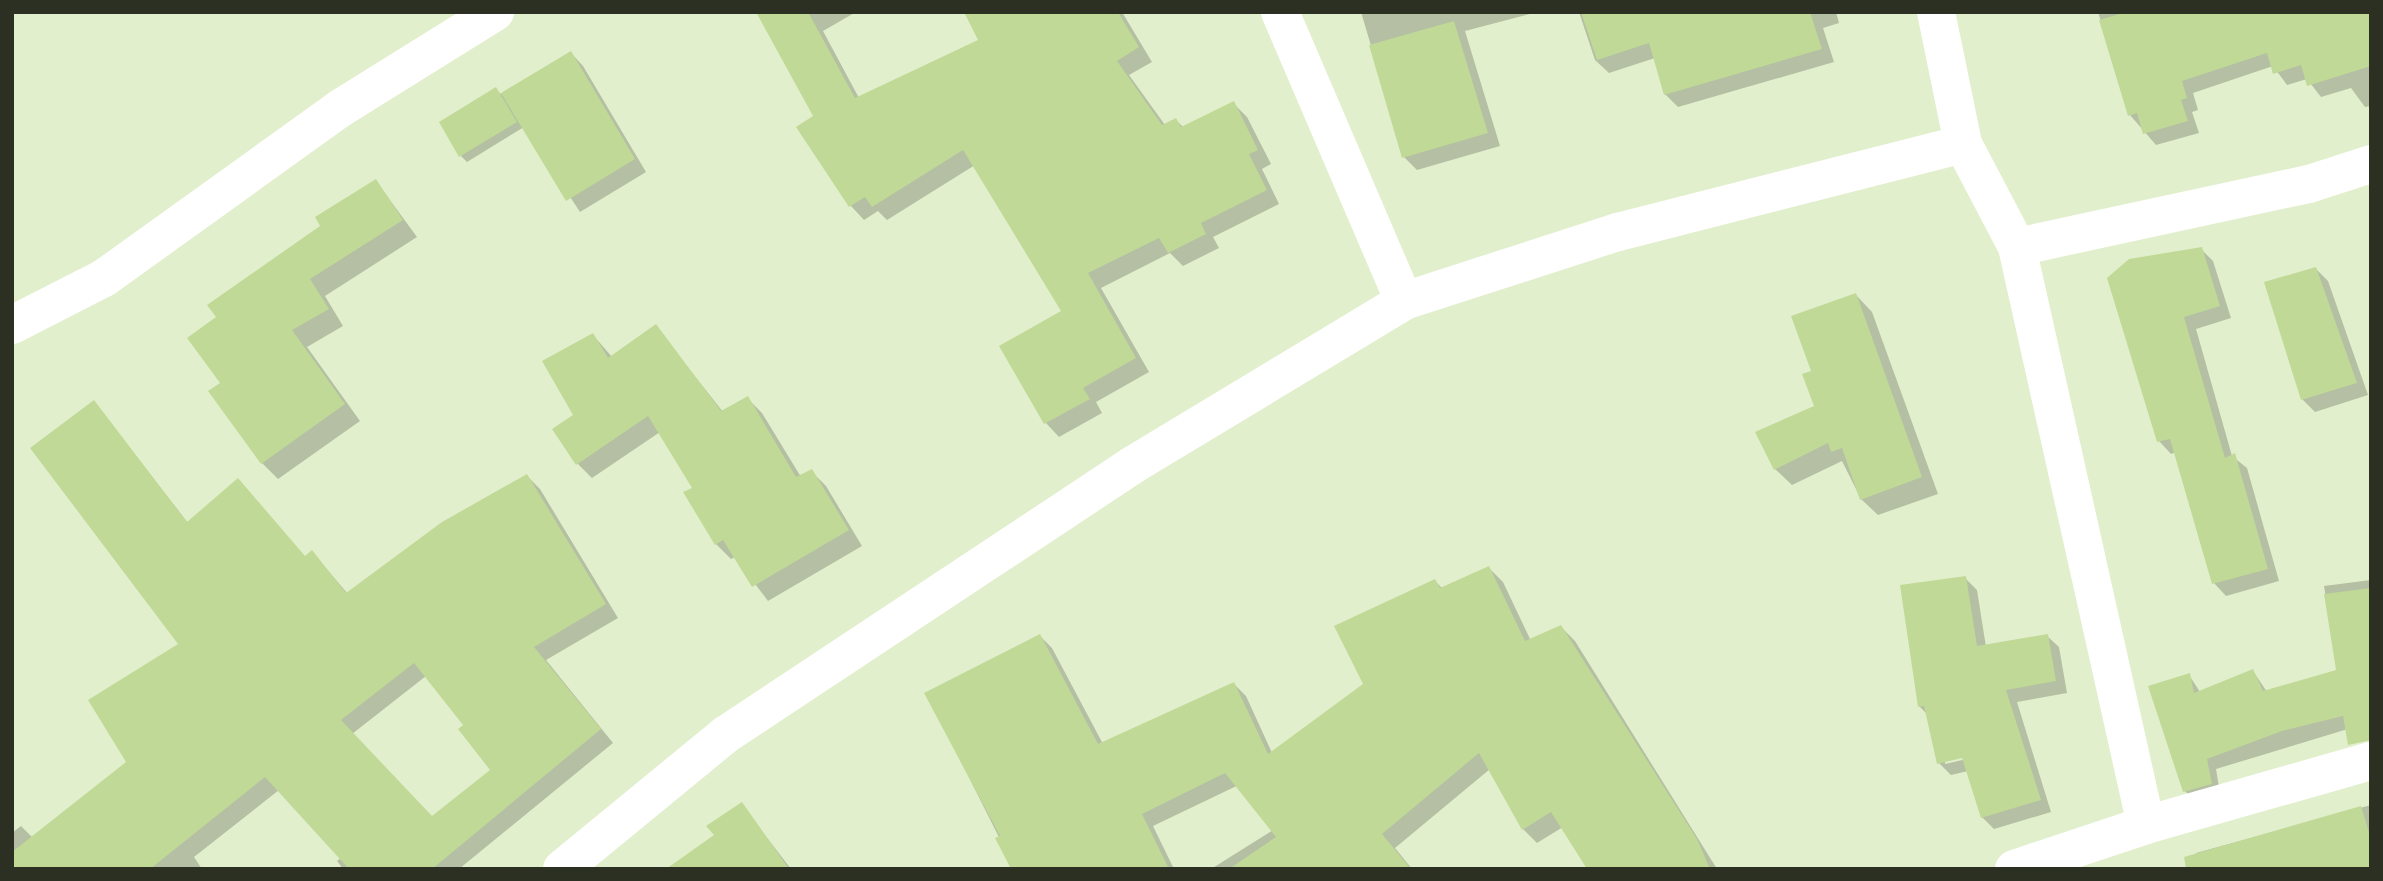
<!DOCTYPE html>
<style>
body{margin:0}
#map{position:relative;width:2383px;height:881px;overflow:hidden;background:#e2efcc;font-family:"Sofia Sans Condensed",sans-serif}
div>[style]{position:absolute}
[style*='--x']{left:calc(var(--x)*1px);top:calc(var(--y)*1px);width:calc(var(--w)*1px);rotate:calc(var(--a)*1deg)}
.shadow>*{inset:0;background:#0003}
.building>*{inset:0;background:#c0d997}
.minor>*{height:38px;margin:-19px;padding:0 19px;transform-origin:19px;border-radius:19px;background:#fff}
span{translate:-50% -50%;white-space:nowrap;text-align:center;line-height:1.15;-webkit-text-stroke:5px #effdd9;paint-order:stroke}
.frame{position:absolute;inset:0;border:14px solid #2b3023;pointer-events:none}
</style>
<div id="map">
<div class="shadow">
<div style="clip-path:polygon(758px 12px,856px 12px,823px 31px,859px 98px,980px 41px,966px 12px,1122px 12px,1152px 62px,1129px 75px,1165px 125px,1176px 120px,1184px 128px,1233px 103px,1247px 117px,1271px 164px,1262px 169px,1279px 204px,1213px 237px,1219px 248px,1183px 266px,1170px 253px,1101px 288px,1149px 372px,1096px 402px,1102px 413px,1059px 437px,1046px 423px,1064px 312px,975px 165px,887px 220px,878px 211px,864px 220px,851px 206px,815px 117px)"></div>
<div style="clip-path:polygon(1361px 12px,1537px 12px,1465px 31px,1500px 146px,1417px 170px,1404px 157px)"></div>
<div style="clip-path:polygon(1579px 12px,1836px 12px,1839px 23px,1823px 28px,1834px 62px,1678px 107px,1665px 94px,1655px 58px,1609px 73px,1595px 60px)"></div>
<div style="clip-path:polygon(2098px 12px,2371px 12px,2371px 106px,2365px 107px,2351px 88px,2321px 97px,2307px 79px,2287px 85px,2273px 66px,2193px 93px,2198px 110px,2192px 112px,2199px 133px,2156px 145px,2130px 115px)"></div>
<div style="clip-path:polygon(571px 53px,583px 66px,646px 172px,580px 212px,524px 127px,467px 162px,461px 156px,496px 90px,501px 94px)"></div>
<div style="clip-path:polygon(376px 181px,417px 237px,325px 296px,343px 326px,307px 347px,360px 421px,278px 479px,262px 463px,223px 383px,218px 318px)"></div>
<div style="clip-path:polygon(2201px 249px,2213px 261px,2231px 318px,2196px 329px,2232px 456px,2247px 468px,2279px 581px,2226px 596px,2214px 583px,2176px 452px,2171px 454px,2159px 441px,2130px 261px)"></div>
<div style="clip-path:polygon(2316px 269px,2328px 281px,2368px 395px,2315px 412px,2303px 400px,2266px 283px)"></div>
<div style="clip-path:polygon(1856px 295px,1872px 312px,1938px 494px,1878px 515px,1861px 499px,1842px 461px,1792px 485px,1775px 469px,1816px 407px,1813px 372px)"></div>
<div style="clip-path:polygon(656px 327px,723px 412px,747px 398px,762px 413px,801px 477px,811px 471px,826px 486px,862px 546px,768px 601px,735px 557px,731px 559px,716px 544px,694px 488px,660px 432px,592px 478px,577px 463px,575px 416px,593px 335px,612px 357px)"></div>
<div style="clip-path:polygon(evenodd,94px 402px,188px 523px,306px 557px,312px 552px,348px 594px,527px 476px,540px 489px,618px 618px,546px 660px,613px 743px,459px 869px,343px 869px,337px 861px,341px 858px,279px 790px,194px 857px,202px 869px,12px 869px,12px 833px,21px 826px,33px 838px,128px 762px,181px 645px,94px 402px,426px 676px,466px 725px,492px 770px,432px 818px,352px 734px,426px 676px)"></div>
<div style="clip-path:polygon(1489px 568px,1503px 582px,1531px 641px,1561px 627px,1575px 641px,1717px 869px,1589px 869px,1563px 827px,1537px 843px,1523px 829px,1490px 769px,1395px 848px,1412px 869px,1211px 869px,1450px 719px,1435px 581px,1443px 589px)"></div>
<div style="clip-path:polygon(evenodd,1965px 578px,1977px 590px,1986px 647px,2047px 636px,2059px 647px,2067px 693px,2017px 702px,2051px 812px,1994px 829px,1982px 817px,1968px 771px,1951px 775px,1939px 763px,1928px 715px,1919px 706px,1965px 578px,1970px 755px,1971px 758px,1945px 764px,1945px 760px,1970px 755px)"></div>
<div style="clip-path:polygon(2371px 580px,2371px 722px,2216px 769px,2220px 793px,2195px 801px,2185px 791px,2189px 675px,2200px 692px,2253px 671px,2267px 692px,2338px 671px,2324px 586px)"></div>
<div style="clip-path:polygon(1040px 636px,1052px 648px,1103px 744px,1234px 684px,1246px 696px,1278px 766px,1153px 826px,1174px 869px,1015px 869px,927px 694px)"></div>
<div style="clip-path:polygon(741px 804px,791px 869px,669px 869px,716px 836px)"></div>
<div style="clip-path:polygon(2371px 805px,2371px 869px,2200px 865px,2196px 853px)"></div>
</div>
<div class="building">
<div style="clip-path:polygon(756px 12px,808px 12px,855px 98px,978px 40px,964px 12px,1118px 12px,1139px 47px,1117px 61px,1162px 125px,1176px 118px,1181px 127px,1234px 101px,1258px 150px,1249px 154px,1267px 190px,1201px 223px,1206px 234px,1168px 253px,1159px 238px,1088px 273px,1136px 358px,1083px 388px,1090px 399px,1044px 424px,999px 346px,1061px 311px,963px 150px,872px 207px,865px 197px,849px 207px,796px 127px,813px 116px)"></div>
<div style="clip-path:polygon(1581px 12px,1810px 12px,1822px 49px,1664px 95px,1649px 43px,1597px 60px)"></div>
<div style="clip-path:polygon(2126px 12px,2371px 12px,2371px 66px,2307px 86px,2301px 65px,2273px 74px,2267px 53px,2182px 81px,2187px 98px,2181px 100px,2188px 121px,2143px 134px,2137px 113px,2128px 116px,2099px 20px)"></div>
<div style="clip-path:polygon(1454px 21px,1488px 133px,1402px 158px,1369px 45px)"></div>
<div style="clip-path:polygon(571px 51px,635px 159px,566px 201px,501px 93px)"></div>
<div style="clip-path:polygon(496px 87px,517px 122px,459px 157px,439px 122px)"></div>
<div style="clip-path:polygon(376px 179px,403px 220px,310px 279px,329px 309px,292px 330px,345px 404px,261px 464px,208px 391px,220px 383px,187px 338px,216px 317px,207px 305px,320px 226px,315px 217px)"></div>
<div style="clip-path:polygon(2202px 247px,2220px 306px,2184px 317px,2225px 458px,2235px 453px,2268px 569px,2212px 584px,2170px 439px,2157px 442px,2107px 278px,2129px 259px)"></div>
<div style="clip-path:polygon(2316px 267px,2357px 383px,2301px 400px,2264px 282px)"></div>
<div style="clip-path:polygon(1856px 293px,1922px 477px,1860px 500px,1842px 448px,1831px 452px,1828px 443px,1774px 470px,1755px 432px,1814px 406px,1802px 374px,1811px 371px,1791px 316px)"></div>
<div style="clip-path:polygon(656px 324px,721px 411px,748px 396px,796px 477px,812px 469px,849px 530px,752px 587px,723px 540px,715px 545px,683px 492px,692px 488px,648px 416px,576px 465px,552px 429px,573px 415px,542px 361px,593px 333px,608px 358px)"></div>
<div style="clip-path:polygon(evenodd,94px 400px,187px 522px,238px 478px,305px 556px,312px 550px,346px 593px,442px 522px,527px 474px,606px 604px,534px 647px,601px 729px,432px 869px,349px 869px,265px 777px,150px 869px,12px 869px,12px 852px,126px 762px,88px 700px,178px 644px,30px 448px,94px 400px,414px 663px,463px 725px,458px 729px,490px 770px,432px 816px,341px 720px,414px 663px)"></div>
<div style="clip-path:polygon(1489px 566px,1525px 641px,1561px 625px,1697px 839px,1710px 869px,1587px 869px,1551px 812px,1522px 830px,1479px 753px,1382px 834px,1411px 869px,1229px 869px,1276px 837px,1225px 773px,1142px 814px,1169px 869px,1011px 869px,995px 838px,1000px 836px,924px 693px,1040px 634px,1098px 744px,1234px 682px,1268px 754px,1363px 684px,1334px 626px,1435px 579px,1440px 588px)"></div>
<div style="clip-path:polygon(1966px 576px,1977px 646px,2048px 634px,2056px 681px,2006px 690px,2041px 800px,1981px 818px,1962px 758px,1937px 764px,1924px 706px,1918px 707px,1900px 585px)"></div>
<div style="clip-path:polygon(2371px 588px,2371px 740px,2348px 745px,2343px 716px,2282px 731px,2207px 759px,2212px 784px,2183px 792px,2148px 686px,2190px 673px,2194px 693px,2253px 669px,2263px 691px,2336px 670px,2324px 594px)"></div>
<div style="clip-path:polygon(742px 802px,789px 869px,666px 869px,714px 835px,706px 826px)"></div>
<div style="clip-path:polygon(2361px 806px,2371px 839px,2371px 869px,2186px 869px,2184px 857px)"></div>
</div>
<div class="minor">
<div style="--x:1280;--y:12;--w:314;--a:66.8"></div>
<div style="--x:1936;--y:12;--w:135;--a:78.4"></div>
<div style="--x:1963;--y:144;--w:116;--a:62.3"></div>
<div style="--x:2017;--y:247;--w:592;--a:77.42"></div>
<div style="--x:2017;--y:247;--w:299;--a:-12.2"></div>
<div style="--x:2309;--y:184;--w:65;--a:-17.9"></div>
<div style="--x:12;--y:325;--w:103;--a:-27.1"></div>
<div style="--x:104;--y:278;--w:289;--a:-35.7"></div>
<div style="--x:339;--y:109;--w:184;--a:-31.9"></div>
<div style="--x:562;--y:869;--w:211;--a:-39.4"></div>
<div style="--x:725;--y:735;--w:487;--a:-33.5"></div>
<div style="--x:1131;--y:466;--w:319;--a:-31.1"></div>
<div style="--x:1404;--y:301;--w:225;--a:-17.9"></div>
<div style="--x:1618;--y:232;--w:356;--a:-14.3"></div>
<div style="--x:2014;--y:869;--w:139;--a:-18.4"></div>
<div style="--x:2146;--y:825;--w:234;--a:-15.9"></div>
</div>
<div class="frame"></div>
</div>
